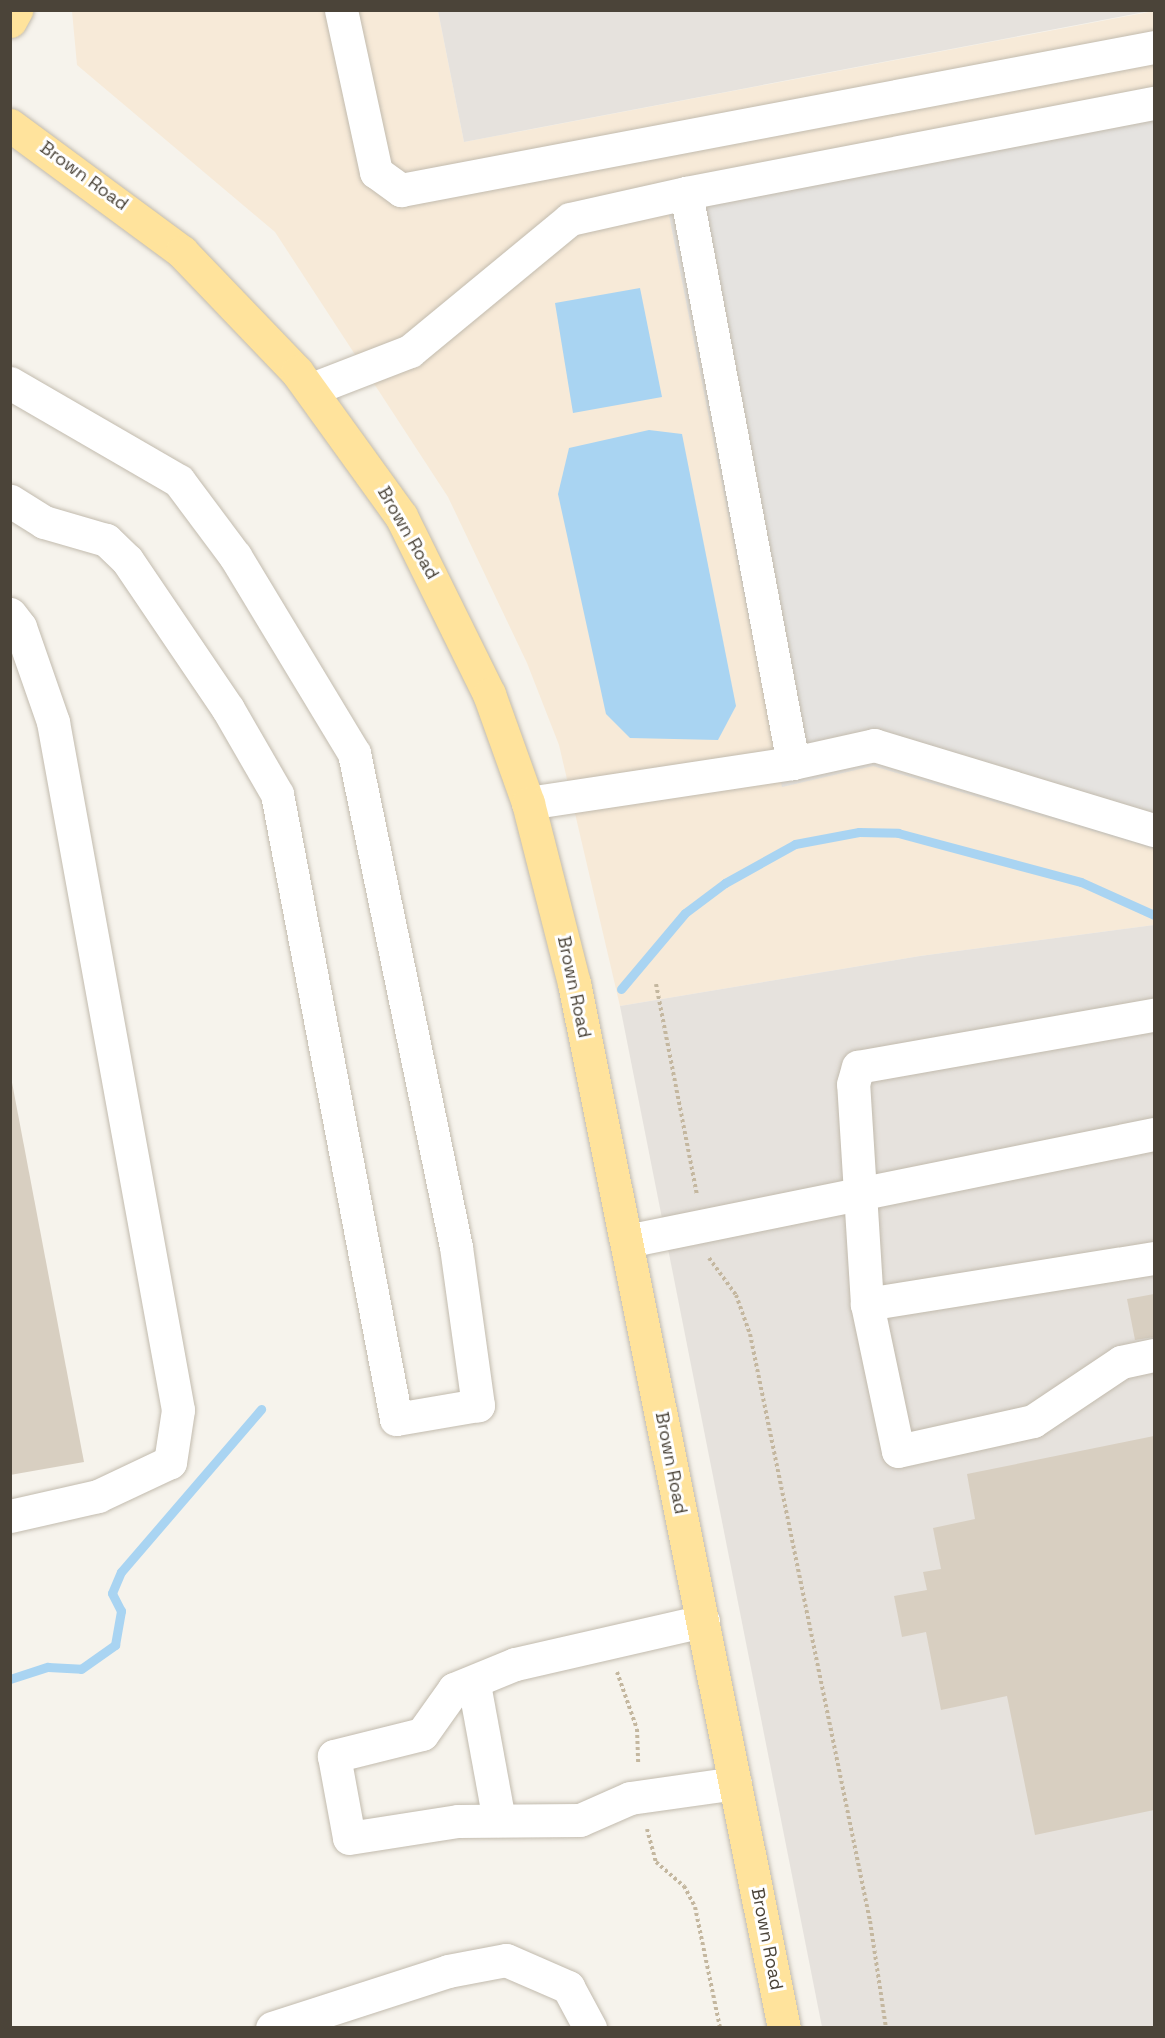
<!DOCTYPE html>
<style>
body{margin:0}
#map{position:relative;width:1165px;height:2038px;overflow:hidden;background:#f6f3ec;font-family:"Space Grotesk",sans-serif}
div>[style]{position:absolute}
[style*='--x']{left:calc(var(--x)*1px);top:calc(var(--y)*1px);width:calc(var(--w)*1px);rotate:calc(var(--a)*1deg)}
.commercial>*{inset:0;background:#f7ead8}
.industrial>*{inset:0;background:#e6e2dd}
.parking>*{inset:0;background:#e5e3e0}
.water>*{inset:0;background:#a9d4f2}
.stream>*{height:9px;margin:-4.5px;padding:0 4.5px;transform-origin:4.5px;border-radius:4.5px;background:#a9d4f2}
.building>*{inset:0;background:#d8cfc1}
.path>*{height:4px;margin-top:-2px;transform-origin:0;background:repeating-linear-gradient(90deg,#c4b79f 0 3px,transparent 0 6px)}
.roads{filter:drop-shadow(0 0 2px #c2bbae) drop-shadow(0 0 2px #c2bbae)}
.minor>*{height:33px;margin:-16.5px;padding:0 16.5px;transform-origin:16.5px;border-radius:16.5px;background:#fff}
.major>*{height:33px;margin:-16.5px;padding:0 16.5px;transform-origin:16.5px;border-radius:16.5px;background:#ffe39c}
span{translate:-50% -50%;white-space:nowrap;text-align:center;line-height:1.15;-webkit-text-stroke:6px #fff;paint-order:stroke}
.street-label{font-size:18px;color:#4b4439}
.frame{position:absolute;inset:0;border:12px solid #4b4439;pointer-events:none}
</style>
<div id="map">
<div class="commercial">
<div style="clip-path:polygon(72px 11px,438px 11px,464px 142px,1154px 11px,1154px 925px,920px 956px,620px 1006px,559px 745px,527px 663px,448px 497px,275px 232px,77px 65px)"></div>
</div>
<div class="industrial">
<div style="clip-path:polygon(438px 11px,438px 10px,1150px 11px,464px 142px)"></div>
<div style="clip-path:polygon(1154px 925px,1154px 2027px,822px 2027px,620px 1006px,920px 956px)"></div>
</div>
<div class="parking">
<div style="clip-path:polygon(1154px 90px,1154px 849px,873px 766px,782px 787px,663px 185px)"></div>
</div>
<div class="water">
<div style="clip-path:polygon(640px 288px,662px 397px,573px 413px,555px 303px)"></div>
<div style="clip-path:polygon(649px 430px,682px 434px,736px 706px,718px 740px,630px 738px,606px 714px,558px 494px,569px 448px)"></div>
</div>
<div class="stream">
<div style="--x:621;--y:989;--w:99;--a:-49.9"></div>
<div style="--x:685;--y:913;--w:50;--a:-36.9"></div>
<div style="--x:725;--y:883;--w:80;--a:-29.1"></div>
<div style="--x:795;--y:844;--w:65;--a:-10.6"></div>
<div style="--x:859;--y:832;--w:39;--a:1"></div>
<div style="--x:898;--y:833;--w:189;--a:15"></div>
<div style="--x:1081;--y:882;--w:80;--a:24.3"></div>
<div style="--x:10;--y:1679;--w:40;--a:-18"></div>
<div style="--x:48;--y:1667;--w:33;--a:3"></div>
<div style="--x:81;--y:1669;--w:42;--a:-35.2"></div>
<div style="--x:115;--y:1645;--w:35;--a:-80"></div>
<div style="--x:121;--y:1611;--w:20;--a:-117"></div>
<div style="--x:112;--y:1593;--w:23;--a:-67"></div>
<div style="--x:121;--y:1572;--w:215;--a:-49.3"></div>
</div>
<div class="building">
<div style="clip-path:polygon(10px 1072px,84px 1462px,10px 1475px)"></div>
<div style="clip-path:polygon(1154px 1294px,1154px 1337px,1135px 1340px,1127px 1299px)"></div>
<div style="clip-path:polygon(1154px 1436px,1154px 1810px,1035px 1835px,1007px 1696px,941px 1710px,926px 1632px,902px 1637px,894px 1596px,927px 1590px,923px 1572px,941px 1569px,933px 1528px,975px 1519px,967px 1474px)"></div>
</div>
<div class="path">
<div style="--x:656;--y:984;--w:215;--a:79"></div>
<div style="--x:709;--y:1258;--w:46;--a:53.9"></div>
<div style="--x:736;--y:1295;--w:41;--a:70.3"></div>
<div style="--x:750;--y:1334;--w:599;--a:78.45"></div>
<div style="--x:870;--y:1921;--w:108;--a:81.5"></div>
<div style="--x:617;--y:1672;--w:60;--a:70.7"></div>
<div style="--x:637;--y:1729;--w:36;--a:88"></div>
<div style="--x:647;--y:1829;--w:34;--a:75"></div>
<div style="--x:656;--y:1862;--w:37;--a:41"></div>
<div style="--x:684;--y:1886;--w:24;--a:62"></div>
<div style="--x:695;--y:1907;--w:124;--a:78.3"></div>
</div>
<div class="roads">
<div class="minor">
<div style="--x:341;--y:10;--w:166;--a:77.8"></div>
<div style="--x:376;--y:172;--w:31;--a:36"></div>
<div style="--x:401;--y:190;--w:766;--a:-10.75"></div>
<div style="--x:686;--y:193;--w:477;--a:-10.9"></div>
<div style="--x:10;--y:383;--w:195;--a:30.1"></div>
<div style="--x:179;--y:481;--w:94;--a:53.3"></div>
<div style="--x:235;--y:556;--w:230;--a:58.9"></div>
<div style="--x:354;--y:753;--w:504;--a:78.33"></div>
<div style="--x:456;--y:1247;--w:160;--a:82.1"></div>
<div style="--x:478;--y:1405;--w:83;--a:170.3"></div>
<div style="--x:396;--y:1419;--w:636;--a:-100.78"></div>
<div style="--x:277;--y:794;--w:98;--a:-120"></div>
<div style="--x:228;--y:709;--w:180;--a:-124.1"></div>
<div style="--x:127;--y:560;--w:29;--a:-136"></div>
<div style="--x:106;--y:540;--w:65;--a:-163.8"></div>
<div style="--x:44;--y:522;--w:40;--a:-148"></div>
<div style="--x:312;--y:389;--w:105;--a:-21.2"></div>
<div style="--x:410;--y:351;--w:207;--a:-39.5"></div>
<div style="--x:570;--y:219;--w:119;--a:-12.6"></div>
<div style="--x:686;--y:193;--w:580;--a:79.37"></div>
<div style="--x:10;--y:614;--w:16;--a:52"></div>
<div style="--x:20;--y:627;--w:101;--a:70.8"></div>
<div style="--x:53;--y:722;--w:699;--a:79.7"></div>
<div style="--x:178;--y:1410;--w:53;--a:98.7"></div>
<div style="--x:170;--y:1462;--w:80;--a:154.7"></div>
<div style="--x:98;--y:1496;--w:90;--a:167.2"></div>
<div style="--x:528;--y:803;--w:268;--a:-8.6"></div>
<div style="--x:793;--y:763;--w:83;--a:-12.5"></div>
<div style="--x:874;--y:745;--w:293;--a:16.9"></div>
<div style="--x:627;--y:1241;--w:538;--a:-11.48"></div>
<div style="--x:1154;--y:1258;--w:291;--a:170.9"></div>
<div style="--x:867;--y:1304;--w:150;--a:78.1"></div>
<div style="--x:898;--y:1451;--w:138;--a:-12.5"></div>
<div style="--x:1033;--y:1421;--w:106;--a:-33.8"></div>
<div style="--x:1121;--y:1362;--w:34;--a:-12"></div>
<div style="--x:867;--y:1304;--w:220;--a:-93.6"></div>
<div style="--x:853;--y:1084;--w:18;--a:-74"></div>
<div style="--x:858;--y:1067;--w:301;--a:-10"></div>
<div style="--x:703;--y:1621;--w:193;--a:167.1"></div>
<div style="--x:515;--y:1664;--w:66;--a:157.7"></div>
<div style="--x:454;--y:1689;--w:55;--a:125.4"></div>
<div style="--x:422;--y:1734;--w:91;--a:166"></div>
<div style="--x:334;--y:1756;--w:83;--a:79.6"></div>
<div style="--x:349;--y:1838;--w:110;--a:-8.9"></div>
<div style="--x:458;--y:1821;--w:122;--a:-0.5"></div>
<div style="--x:580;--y:1820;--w:55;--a:-23.7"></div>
<div style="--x:630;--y:1798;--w:106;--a:-8.1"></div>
<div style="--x:474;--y:1684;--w:138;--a:79.6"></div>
<div style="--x:272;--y:2028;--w:185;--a:-17.9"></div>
<div style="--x:448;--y:1971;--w:59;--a:-10.7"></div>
<div style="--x:506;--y:1960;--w:68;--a:23.5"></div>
<div style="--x:568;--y:1987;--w:47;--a:61.8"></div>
</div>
<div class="major">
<div style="--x:10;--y:21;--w:13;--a:-61"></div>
<div style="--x:10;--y:125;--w:214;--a:36.4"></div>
<div style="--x:182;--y:252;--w:166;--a:46.2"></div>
<div style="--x:297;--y:372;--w:178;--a:54.2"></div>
<div style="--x:401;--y:516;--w:199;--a:63.7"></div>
<div style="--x:489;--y:694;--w:116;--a:70.3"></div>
<div style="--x:528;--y:803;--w:186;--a:75.7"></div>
<div style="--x:574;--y:983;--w:1066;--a:78.64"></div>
</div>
</div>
<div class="street-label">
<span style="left:84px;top:176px;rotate:36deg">Brown Road</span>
<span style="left:408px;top:533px;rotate:60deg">Brown Road</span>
<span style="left:574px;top:987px;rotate:78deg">Brown Road</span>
<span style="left:671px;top:1463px;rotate:79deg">Brown Road</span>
<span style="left:767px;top:1939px;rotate:79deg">Brown Road</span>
</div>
<div class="frame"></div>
</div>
